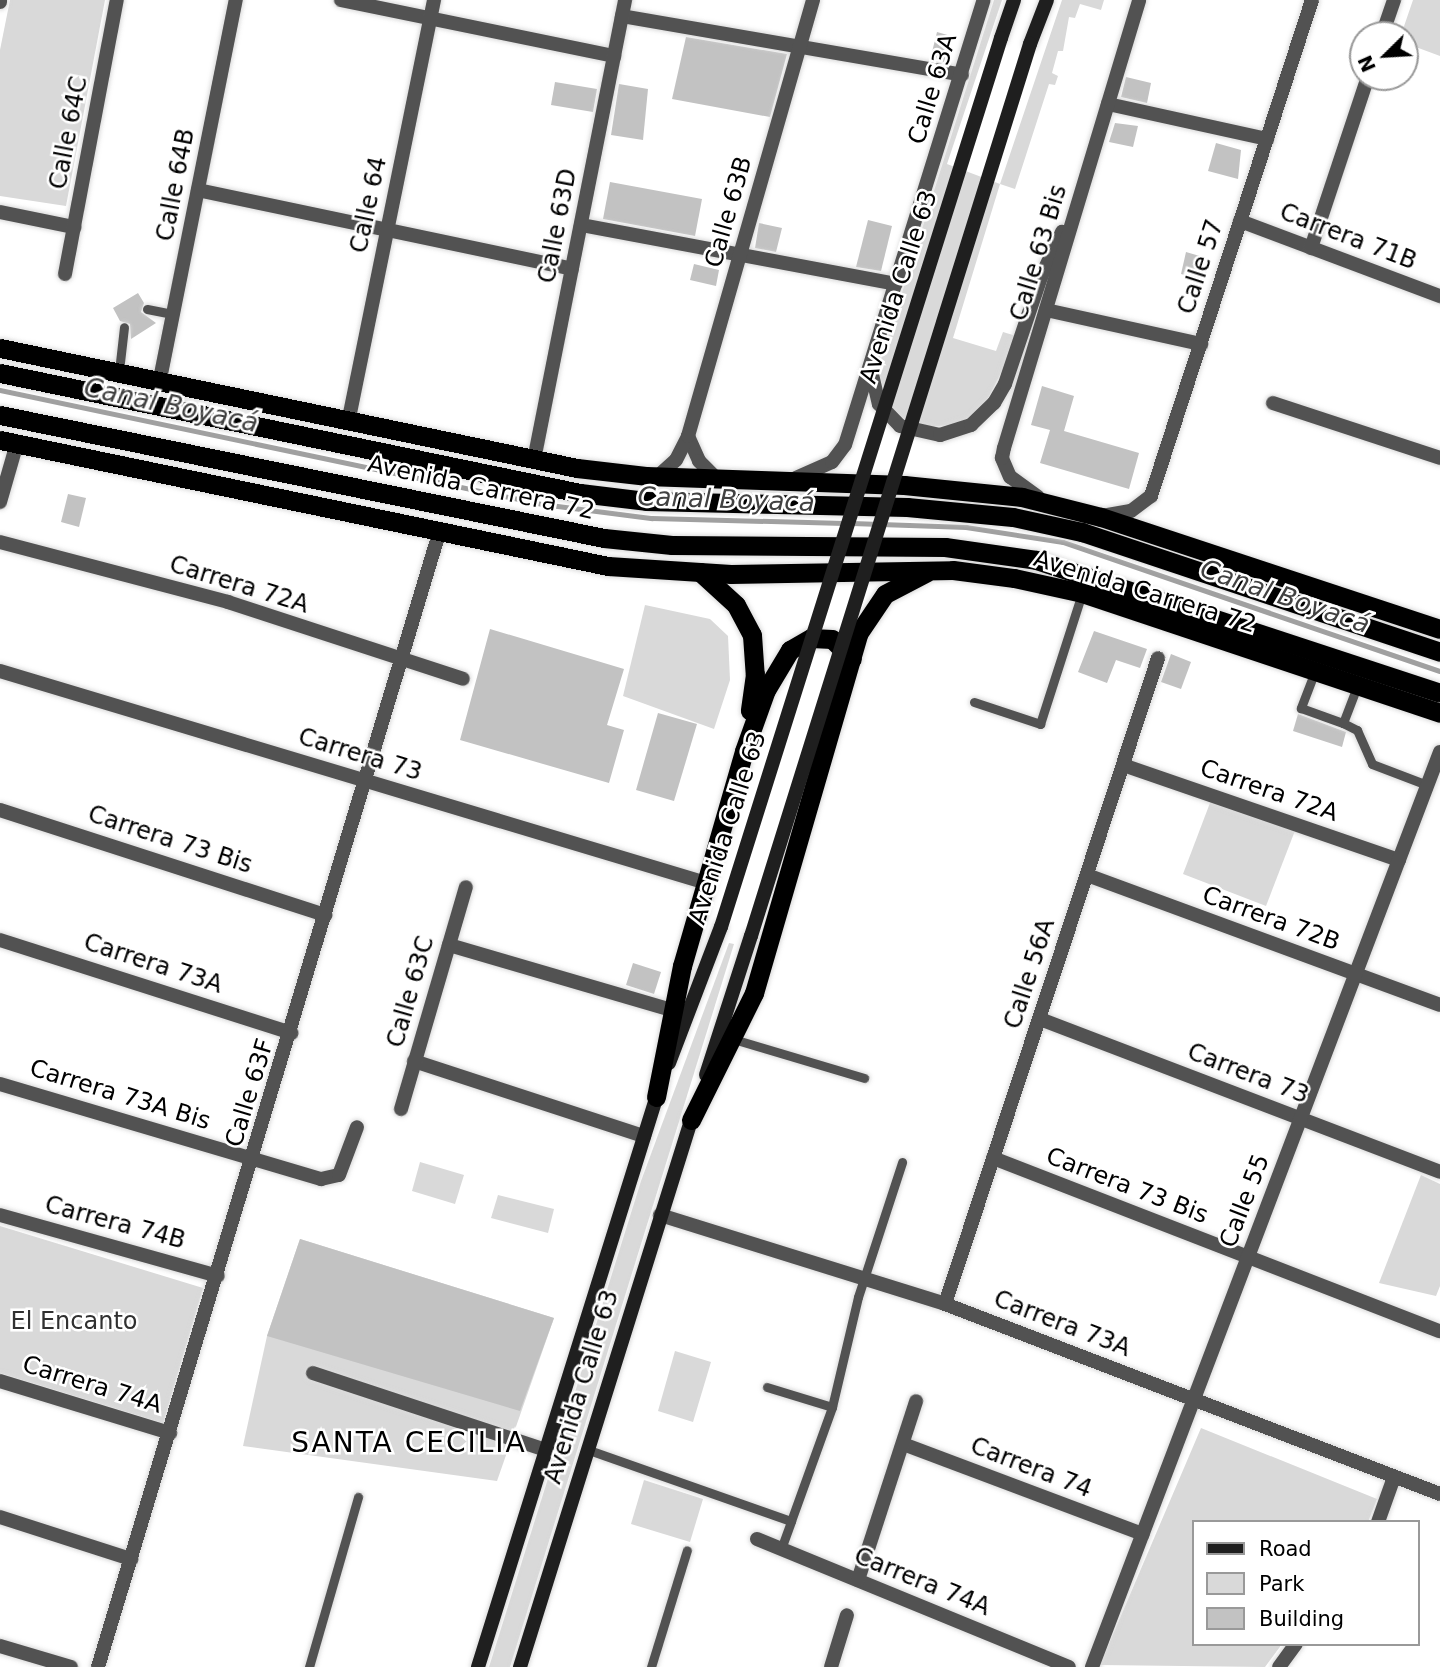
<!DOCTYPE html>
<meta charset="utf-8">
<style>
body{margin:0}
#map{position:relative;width:1440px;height:1667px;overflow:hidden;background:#fff;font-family:"DejaVu Sans",sans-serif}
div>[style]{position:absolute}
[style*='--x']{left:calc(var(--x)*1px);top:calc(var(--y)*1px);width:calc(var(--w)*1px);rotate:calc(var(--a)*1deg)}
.green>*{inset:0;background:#d9d9d9}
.stream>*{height:4.5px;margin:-2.25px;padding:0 2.25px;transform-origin:2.25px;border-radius:2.25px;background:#a0a0a0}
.building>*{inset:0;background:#c2c2c2}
.roads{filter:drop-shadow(0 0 2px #dbdbdb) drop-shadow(0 0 2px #dbdbdb)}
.service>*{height:9px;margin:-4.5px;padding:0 4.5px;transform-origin:4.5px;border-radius:4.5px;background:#525252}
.minor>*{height:14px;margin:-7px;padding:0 7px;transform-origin:7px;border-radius:7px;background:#525252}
.tertiary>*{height:14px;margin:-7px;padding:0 7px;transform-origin:7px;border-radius:7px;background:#525252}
.secondary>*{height:14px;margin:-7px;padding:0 7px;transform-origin:7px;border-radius:7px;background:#1f1f1f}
.trunk>*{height:19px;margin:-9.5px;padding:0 9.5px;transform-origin:9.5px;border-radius:9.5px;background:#000}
.secondary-bridge>*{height:14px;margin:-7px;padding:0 7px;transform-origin:7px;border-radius:7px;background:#1f1f1f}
span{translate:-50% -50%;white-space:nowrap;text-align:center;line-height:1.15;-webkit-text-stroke:5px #fff;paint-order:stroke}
.street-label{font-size:24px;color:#000}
.park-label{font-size:24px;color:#303030}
.water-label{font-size:26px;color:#414141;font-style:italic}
.quarter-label{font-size:28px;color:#000;letter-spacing:2px}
.legend{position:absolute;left:1192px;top:1520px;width:228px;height:126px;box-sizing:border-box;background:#fff;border:2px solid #999;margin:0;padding:9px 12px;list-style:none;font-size:21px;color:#000}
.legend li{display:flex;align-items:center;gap:14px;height:35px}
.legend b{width:35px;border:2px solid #999}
.north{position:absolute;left:1349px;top:21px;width:70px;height:70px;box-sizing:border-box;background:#fff;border:2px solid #999;border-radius:50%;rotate:246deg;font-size:19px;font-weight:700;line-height:28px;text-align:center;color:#000}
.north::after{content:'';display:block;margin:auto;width:24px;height:32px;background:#000;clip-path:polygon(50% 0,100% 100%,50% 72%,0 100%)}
</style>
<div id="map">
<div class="green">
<div style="clip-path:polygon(10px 0,105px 0,66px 206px,0 196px,0 50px)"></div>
<div style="clip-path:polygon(994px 0,1002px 0,947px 164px,1000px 184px,1062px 0,1104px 0,1101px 10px,1080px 4px,1075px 18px,1069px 17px,1063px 51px,1058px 51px,1052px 73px,1058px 76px,1055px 85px,1049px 84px,1015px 189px,1000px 184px,953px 338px,996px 351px,1003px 332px,1016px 336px,1007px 361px,985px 404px,971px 417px,952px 425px,925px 427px,902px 418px,888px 406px,878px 369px)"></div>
<div style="clip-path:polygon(1413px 0,1440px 0,1440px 56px,1405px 43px,1405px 35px,1401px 35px)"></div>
<div style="clip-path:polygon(645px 605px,710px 619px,728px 636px,730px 680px,714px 729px,623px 696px)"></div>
<div style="clip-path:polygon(1213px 795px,1296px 828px,1266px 906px,1183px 874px)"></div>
<div style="clip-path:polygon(729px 943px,734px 944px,510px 1667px,489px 1667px,641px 1181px)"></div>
<div style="clip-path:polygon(420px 1162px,464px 1175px,455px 1204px,412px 1191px)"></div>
<div style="clip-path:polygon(1421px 1175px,1440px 1184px,1440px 1286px,1436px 1296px,1379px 1283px)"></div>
<div style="clip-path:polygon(498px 1195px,554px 1209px,548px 1233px,491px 1218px)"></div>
<div style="clip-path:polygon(0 1226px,203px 1288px,163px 1423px,0 1373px)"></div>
<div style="clip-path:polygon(300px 1239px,554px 1318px,497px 1481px,243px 1446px,267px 1336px)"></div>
<div style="clip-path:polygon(675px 1351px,711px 1362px,693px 1422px,658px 1411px)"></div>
<div style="clip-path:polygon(1201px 1428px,1377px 1499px,1368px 1522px,1193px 1522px,1193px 1644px,1282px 1644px,1265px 1667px,1100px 1665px)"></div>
<div style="clip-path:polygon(644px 1480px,703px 1499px,690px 1542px,631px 1524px)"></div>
</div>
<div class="stream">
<div style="--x:0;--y:390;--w:554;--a:11.88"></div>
<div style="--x:542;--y:504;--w:111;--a:7.3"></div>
<div style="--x:652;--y:518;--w:192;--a:1.5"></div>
<div style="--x:852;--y:523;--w:114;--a:2"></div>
<div style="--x:966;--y:527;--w:98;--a:8.8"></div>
<div style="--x:1063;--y:542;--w:398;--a:18.9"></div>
</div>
<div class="building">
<div style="clip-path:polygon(937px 32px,951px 36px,944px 62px,930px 60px)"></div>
<div style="clip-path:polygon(686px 37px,787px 54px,770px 117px,672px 99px)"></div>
<div style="clip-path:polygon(1126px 77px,1151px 83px,1147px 103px,1121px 97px)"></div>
<div style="clip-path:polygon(555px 82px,597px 89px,593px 112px,551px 105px)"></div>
<div style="clip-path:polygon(619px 84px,648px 89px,643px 140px,611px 135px)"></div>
<div style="clip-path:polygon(1115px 123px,1138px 126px,1133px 147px,1109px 142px)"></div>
<div style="clip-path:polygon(1216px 143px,1241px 150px,1238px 179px,1208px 171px)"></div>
<div style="clip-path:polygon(610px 182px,702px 199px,695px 236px,603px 219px)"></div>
<div style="clip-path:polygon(868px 220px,892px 226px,881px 271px,856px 267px)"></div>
<div style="clip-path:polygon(759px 223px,782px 228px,776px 252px,755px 248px)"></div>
<div style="clip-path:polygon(1186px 252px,1210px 259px,1204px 280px,1181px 274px)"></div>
<div style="clip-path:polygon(694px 264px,719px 270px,716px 286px,690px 280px)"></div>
<div style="clip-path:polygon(138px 293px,144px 303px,141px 312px,156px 323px,131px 339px,130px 324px,120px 321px,113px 308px)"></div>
<div style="clip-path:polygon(1042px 386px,1074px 396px,1064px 431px,1139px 453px,1129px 489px,1040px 463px,1050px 430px,1031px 425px)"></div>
<div style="clip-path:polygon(68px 494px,86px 498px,79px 527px,61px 522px)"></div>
<div style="clip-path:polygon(490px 629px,624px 669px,607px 725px,624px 730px,609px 783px,460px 740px)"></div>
<div style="clip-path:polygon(1094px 631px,1147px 649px,1140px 668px,1116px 660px,1107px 683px,1078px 672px)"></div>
<div style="clip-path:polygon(1171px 654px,1191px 662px,1181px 689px,1161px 682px)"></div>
<div style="clip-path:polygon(658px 713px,697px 724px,674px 801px,636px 790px)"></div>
<div style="clip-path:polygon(1298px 714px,1346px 732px,1342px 747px,1293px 731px)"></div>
<div style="clip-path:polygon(633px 963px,661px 972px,654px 994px,626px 985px)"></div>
<div style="clip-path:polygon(300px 1239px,554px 1318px,520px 1411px,267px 1336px)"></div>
</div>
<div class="roads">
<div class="service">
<div style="--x:147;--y:309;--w:26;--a:11"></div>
<div style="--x:119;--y:371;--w:44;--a:-83.5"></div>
<div style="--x:1315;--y:671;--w:40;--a:111"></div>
<div style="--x:1301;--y:708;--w:45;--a:19.7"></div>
<div style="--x:1343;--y:723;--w:40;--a:-69"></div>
<div style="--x:974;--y:702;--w:70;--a:18.4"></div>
<div style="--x:1040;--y:724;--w:138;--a:-72.2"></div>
<div style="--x:1343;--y:723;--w:16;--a:27"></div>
<div style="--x:1357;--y:730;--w:37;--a:66"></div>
<div style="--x:1372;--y:764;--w:59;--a:20.9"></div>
<div style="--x:730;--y:1038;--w:140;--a:16.6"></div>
<div style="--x:767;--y:1387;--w:68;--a:17.1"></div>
<div style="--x:586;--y:1449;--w:217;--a:19.4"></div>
<div style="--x:791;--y:1521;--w:121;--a:-70.2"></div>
<div style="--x:832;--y:1407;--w:113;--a:-76.7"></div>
<div style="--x:858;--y:1297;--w:142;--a:-71.9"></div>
<div style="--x:781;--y:1549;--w:30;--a:-70"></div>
<div style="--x:309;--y:1667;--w:177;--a:-73.9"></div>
<div style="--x:651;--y:1667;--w:122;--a:-72.9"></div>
</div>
<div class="minor">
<div style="--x:341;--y:0;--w:279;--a:11.6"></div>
<div style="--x:0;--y:2;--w:2;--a:-90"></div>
<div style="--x:622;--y:16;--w:345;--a:9.8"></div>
<div style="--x:1382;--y:35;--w:37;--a:-71"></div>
<div style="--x:1108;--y:104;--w:163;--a:12.4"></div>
<div style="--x:198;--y:190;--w:382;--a:11.9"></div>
<div style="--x:0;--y:212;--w:76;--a:11.5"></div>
<div style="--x:1240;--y:221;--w:214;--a:20.6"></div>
<div style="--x:581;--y:225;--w:320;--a:10.6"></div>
<div style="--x:1311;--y:248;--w:180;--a:-71.6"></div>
<div style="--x:65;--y:274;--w:279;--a:-79.3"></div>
<div style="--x:1046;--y:310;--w:159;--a:12.4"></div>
<div style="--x:871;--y:370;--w:35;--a:77"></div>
<div style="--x:879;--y:404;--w:30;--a:46"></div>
<div style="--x:900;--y:426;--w:41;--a:12.7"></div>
<div style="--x:940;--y:435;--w:33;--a:-18"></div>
<div style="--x:971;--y:425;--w:32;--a:-44"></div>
<div style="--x:994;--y:403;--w:22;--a:-60"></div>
<div style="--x:1005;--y:384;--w:113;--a:-71.4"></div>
<div style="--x:1041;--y:277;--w:50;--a:-65"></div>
<div style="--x:160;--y:379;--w:387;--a:-78.7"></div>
<div style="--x:1273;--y:403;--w:176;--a:18.2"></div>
<div style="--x:349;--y:418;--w:427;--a:-78.5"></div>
<div style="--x:688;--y:436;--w:27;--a:66"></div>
<div style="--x:699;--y:461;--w:25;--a:45"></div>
<div style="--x:534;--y:460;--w:469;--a:-78.8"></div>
<div style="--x:657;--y:477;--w:25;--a:-42"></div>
<div style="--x:676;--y:460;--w:27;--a:-63"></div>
<div style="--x:688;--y:436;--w:454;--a:-74"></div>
<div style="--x:796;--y:478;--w:39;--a:-24"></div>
<div style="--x:832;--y:462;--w:21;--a:-53"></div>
<div style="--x:845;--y:445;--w:466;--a:-72.7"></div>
<div style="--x:1038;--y:497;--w:34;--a:-144"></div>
<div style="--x:1010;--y:477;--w:21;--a:-113"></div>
<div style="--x:1002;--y:458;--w:10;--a:-79"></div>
<div style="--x:1004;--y:448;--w:468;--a:-73.2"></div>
<div style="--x:0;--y:502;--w:61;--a:-73.9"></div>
<div style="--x:1102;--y:516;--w:29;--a:-10"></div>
<div style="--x:1131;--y:511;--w:25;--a:-37"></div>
<div style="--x:1151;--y:496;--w:521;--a:-72.02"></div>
<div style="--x:0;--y:542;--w:236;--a:14.7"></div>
<div style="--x:228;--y:602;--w:247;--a:18.1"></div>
<div style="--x:0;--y:671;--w:737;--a:16.71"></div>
<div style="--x:1123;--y:765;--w:292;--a:19"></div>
<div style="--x:0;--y:810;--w:342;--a:17.9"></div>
<div style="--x:1087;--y:875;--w:376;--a:20.2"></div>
<div style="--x:0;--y:940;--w:306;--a:17.7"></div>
<div style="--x:449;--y:945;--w:232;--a:16.3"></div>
<div style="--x:1040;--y:1019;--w:428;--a:20.9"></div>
<div style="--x:414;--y:1061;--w:242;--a:18.1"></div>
<div style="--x:0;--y:1084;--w:335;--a:16.5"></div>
<div style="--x:321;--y:1179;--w:18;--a:-13"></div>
<div style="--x:339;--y:1175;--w:51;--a:-69.4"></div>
<div style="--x:401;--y:1109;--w:231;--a:-73.7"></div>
<div style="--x:993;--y:1158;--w:479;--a:21.2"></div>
<div style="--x:0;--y:1215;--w:226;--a:15.6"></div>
<div style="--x:945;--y:1304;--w:680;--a:-71.75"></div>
<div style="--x:313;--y:1373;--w:245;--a:18.3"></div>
<div style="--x:0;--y:1381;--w:178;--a:17"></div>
<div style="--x:903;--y:1444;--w:256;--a:20.6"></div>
<div style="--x:0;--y:1517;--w:138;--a:17.8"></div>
<div style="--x:1378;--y:1522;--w:48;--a:-70.4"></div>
<div style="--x:757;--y:1539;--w:337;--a:22.3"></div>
<div style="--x:858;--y:1580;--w:188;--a:-72"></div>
<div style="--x:0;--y:1646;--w:74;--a:16.5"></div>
<div style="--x:98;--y:1667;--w:1187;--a:-73.26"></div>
<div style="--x:831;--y:1667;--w:54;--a:-72.9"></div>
<div style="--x:1092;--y:1667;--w:979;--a:-69.18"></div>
<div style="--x:1279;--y:1667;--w:29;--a:-54"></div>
</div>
<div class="tertiary">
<div style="--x:660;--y:1215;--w:299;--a:17.3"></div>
<div style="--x:945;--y:1304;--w:530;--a:21"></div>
</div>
<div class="secondary">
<div style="--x:1001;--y:38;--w:40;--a:-71.1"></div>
<div style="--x:1030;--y:44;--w:47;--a:-68.9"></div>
<div style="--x:669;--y:1063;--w:146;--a:-69.1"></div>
<div style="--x:706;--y:1075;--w:146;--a:-72.1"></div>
<div style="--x:478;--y:1667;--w:606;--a:-72.61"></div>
<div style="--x:520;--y:1667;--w:583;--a:-72.62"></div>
</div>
<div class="trunk">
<div style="--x:0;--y:348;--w:589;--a:11.75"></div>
<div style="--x:577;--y:468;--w:69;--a:6.6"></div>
<div style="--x:646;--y:476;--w:258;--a:2"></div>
<div style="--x:904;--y:485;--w:119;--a:5.8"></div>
<div style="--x:1022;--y:497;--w:81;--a:14.2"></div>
<div style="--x:1101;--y:517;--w:357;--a:18.3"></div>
<div style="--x:0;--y:373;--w:592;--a:11.69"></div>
<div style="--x:580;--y:493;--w:66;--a:6.9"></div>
<div style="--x:646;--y:501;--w:261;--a:1.3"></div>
<div style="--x:907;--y:507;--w:106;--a:5.4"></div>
<div style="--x:1013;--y:517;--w:71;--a:12.3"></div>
<div style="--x:1082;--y:532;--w:378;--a:18.5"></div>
<div style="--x:0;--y:415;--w:616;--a:11.51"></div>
<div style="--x:604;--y:538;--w:68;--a:5.9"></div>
<div style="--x:672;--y:545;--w:273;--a:0.4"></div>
<div style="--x:945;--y:547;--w:92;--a:8.1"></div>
<div style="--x:1036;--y:560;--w:425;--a:18.2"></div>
<div style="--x:0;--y:440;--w:621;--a:11.71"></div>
<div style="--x:608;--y:566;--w:123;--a:3.7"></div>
<div style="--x:731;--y:574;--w:222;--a:-1"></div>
<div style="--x:953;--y:570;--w:62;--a:7.5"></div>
<div style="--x:1014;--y:578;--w:70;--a:12.4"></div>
<div style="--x:1082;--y:593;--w:378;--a:18.5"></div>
<div style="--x:700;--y:572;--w:49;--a:42.5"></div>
<div style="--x:736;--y:605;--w:34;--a:62"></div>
<div style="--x:752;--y:635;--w:39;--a:86"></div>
<div style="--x:755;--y:674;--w:37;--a:98"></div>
<div style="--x:656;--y:1097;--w:134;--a:-78.8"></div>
<div style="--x:682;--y:966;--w:224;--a:-73.9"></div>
<div style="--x:744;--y:751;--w:65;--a:-70.2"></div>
<div style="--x:766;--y:690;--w:47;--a:-59"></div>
<div style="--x:790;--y:650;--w:24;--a:-30"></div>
<div style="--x:811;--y:638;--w:21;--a:3"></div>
<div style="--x:832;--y:639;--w:28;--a:45"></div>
<div style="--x:691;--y:1120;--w:142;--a:-63.6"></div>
<div style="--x:754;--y:993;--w:374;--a:-73.8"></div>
<div style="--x:858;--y:634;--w:48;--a:-56"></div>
<div style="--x:885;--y:594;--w:47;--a:-27.6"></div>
</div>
</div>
<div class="secondary-bridge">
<div style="--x:721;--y:927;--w:932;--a:-72.52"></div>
<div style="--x:751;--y:936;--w:935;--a:-72.63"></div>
</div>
<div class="street-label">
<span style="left:933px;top:89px;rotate:-73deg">Calle 63A</span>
<span style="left:69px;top:133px;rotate:-79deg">Calle 64C</span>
<span style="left:176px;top:185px;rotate:-79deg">Calle 64B</span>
<span style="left:369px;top:205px;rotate:-78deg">Calle 64</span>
<span style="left:729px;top:212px;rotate:-74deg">Calle 63B</span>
<span style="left:558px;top:226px;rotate:-79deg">Calle 63D</span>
<span style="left:1348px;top:237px;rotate:21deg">Carrera 71B</span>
<span style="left:1039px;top:253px;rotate:-73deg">Calle 63 Bis</span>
<span style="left:1201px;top:267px;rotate:-72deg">Calle 57</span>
<span style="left:899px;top:287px;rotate:-72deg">Avenida Calle 63</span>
<span style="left:481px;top:488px;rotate:12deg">Avenida Carrera 72</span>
<span style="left:239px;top:585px;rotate:17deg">Carrera 72A</span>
<span style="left:1145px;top:592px;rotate:17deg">Avenida Carrera 72</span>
<span style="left:360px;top:755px;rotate:17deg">Carrera 73</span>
<span style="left:1269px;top:791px;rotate:19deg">Carrera 72A</span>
<span style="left:728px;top:828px;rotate:-72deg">Avenida Calle 63</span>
<span style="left:170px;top:840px;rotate:18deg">Carrera 73 Bis</span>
<span style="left:1271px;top:919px;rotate:20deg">Carrera 72B</span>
<span style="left:153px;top:964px;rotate:18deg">Carrera 73A</span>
<span style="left:1030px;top:974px;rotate:-72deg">Calle 56A</span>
<span style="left:411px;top:992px;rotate:-74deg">Calle 63C</span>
<span style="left:1248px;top:1074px;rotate:21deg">Carrera 73</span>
<span style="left:250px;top:1093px;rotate:-73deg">Calle 63F</span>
<span style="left:120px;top:1095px;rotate:17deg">Carrera 73A Bis</span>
<span style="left:1127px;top:1186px;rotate:21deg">Carrera 73 Bis</span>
<span style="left:1245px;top:1201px;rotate:-69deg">Calle 55</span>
<span style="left:115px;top:1223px;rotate:15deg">Carrera 74B</span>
<span style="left:1062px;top:1324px;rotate:21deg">Carrera 73A</span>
<span style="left:92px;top:1385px;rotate:17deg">Carrera 74A</span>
<span style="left:582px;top:1387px;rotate:-73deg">Avenida Calle 63</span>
<span style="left:1031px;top:1468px;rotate:21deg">Carrera 74</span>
<span style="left:922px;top:1582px;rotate:22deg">Carrera 74A</span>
</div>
<div class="park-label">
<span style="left:74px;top:1322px">El Encanto</span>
</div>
<div class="water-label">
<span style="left:171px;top:406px;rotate:12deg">Canal Boyacá</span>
<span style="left:726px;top:500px;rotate:2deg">Canal Boyacá</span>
<span style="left:1285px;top:597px;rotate:19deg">Canal Boyacá</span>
</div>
<div class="quarter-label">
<span style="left:409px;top:1443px">SANTA CECILIA</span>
</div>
<ul class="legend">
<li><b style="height:9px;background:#1f1f1f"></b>Road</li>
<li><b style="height:19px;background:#d9d9d9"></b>Park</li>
<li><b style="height:19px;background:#c2c2c2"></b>Building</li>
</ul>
<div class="north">N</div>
</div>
